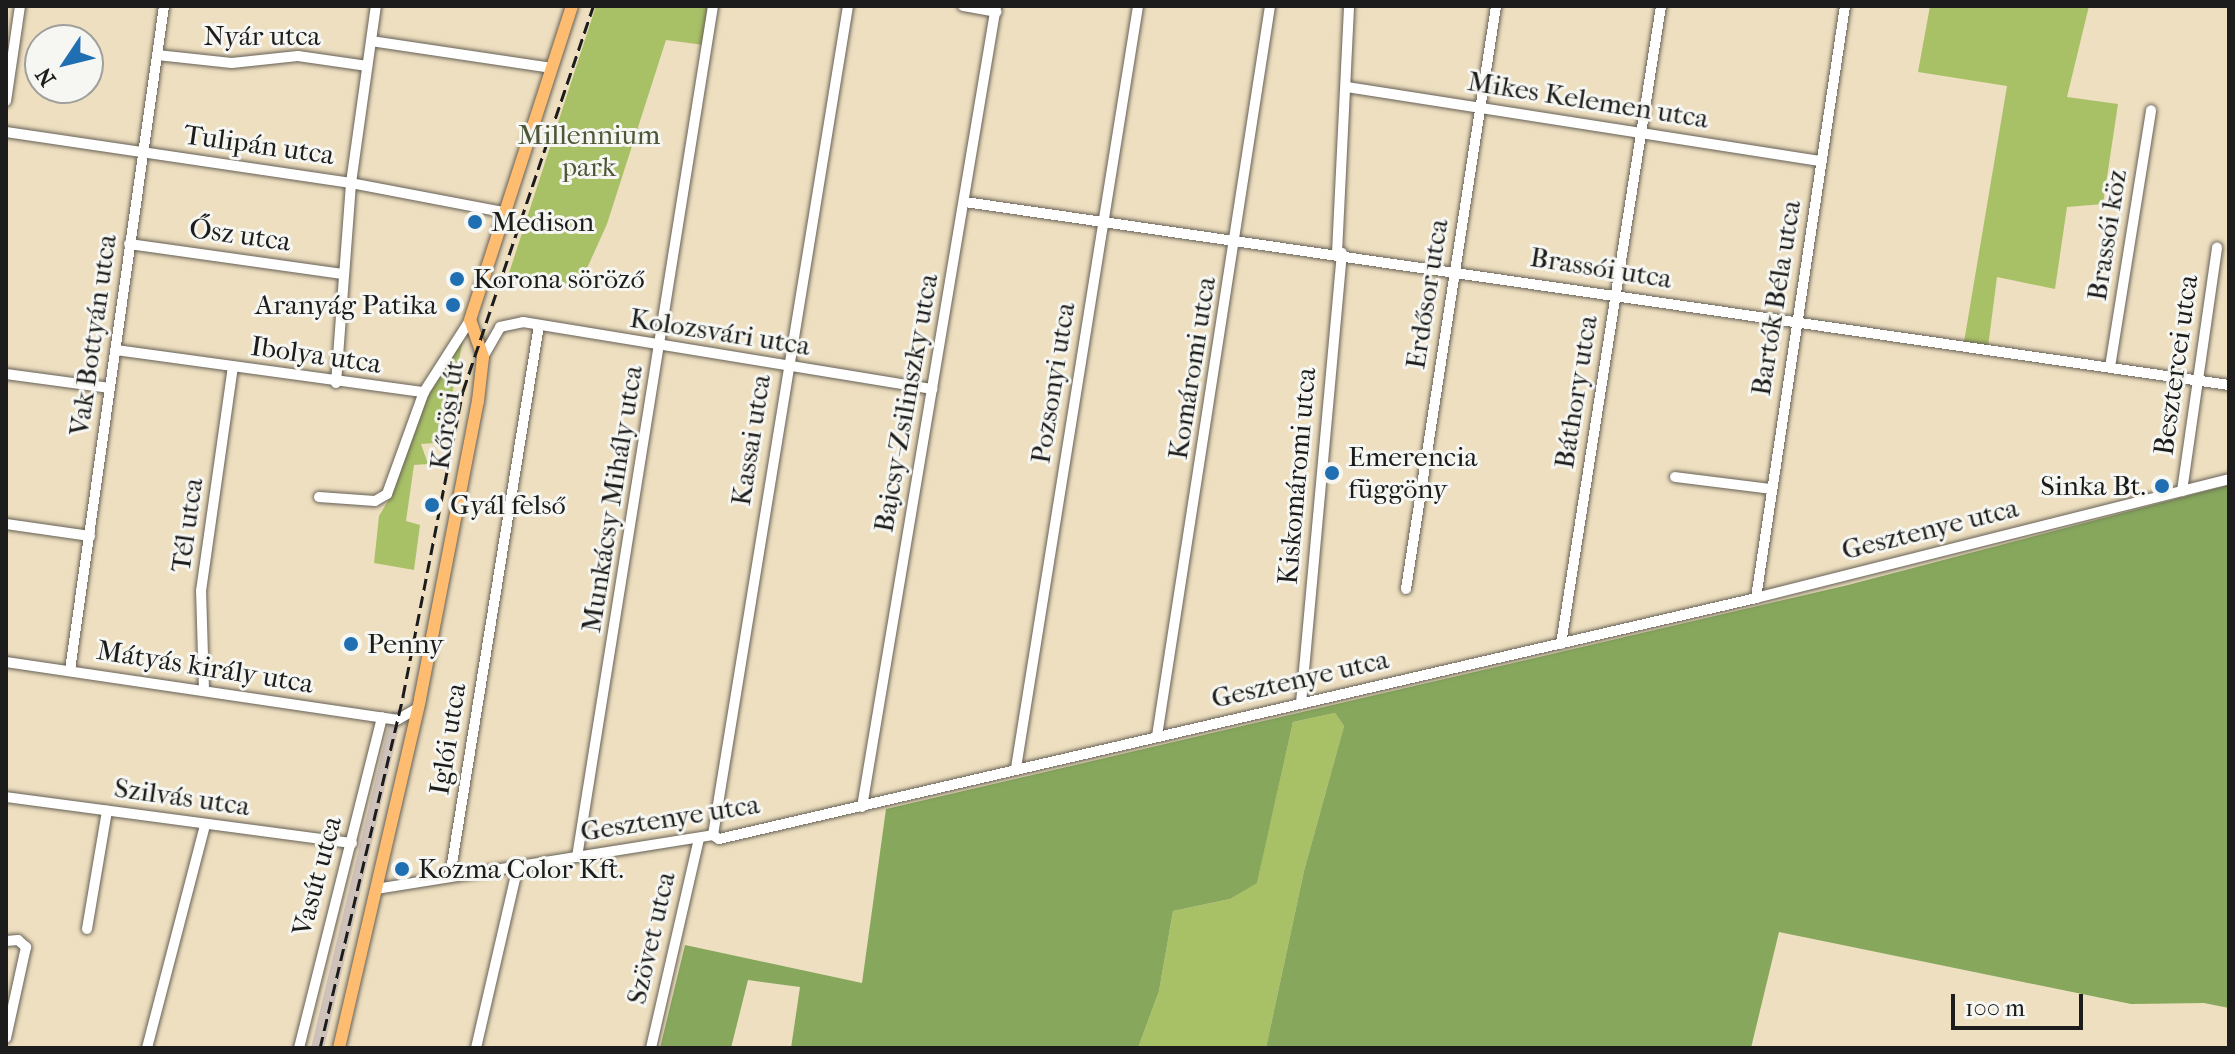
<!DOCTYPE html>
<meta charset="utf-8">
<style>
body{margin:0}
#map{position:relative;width:2235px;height:1054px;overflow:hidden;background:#eedfc0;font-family:"IM FELL French Canon",serif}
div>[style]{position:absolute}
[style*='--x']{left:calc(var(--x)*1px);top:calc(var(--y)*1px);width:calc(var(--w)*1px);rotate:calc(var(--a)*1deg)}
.industrial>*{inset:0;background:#cec1b9}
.green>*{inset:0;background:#a8c167}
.forest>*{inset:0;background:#86a75c}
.roads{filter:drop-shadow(0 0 2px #666055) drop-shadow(0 0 2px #666055)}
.minor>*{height:10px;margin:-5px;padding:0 5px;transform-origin:5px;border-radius:5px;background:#fff}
.major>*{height:12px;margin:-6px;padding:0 6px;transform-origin:6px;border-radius:6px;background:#fdbc70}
.rail>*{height:3px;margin-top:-1.5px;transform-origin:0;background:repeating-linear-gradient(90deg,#1c1c1c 0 12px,transparent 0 18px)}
.dots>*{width:22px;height:22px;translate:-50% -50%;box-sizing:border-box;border:4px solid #f6f6f2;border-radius:50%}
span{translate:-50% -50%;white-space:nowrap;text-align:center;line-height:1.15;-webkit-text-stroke:6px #f6f6f2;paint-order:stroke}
.street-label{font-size:28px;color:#1c1c1c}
.park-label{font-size:28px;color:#4d5636}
.poi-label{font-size:28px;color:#1c1c1c}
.left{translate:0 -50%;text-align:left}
.right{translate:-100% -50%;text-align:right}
.frame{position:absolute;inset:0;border:8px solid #1c1c1c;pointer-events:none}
.north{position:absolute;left:24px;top:24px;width:80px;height:80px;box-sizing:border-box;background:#f6f6f2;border:2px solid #9f9f9c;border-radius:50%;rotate:235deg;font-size:22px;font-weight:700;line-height:32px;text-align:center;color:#1c1c1c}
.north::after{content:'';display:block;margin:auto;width:28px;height:36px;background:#1f6fb2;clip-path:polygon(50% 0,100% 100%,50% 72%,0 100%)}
.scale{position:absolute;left:1951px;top:994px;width:132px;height:36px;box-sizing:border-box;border:4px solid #1c1c1c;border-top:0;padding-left:10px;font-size:24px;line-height:28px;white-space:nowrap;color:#1c1c1c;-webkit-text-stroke:6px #f6f6f2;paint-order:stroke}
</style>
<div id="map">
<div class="industrial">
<div style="clip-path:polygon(392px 711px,402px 714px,324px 1048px,311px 1048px)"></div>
</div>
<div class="green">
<div style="clip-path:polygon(596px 6px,709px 6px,704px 45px,666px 40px,607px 224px,579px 286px,509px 273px)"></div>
<div style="clip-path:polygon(1930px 6px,2089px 6px,2067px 97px,2118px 104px,2103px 204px,2067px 207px,2055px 289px,1997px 277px,1988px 347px,1964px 342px,2007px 86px,1918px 72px)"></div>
<div style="clip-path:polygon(463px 340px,443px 440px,436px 433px,435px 443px,421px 444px,428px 464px,414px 465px,406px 521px,420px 525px,414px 570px,374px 563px,379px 516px,392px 494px,425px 400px,455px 343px)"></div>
<div style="clip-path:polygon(1335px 713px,1344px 726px,1304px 871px,1266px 1048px,1138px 1048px,1159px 991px,1173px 911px,1230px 899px,1257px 882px,1293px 722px)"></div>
</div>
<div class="forest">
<div style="clip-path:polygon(2229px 485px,2229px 1008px,2204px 1003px,2131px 1004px,1779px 932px,1751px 1048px,1266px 1048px,1304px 871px,1344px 726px,1335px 713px,1293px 722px,1257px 883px,1230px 899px,1173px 911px,1159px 991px,1138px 1048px,791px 1048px,800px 987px,748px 980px,731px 1048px,660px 1048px,685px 945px,862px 983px,886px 809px,1848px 585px)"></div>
</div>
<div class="roads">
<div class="minor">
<div style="--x:963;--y:6;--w:34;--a:10"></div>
<div style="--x:371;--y:41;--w:183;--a:8.5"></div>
<div style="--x:157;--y:55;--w:75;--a:6.1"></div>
<div style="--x:232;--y:63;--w:66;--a:-6.1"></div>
<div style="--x:298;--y:56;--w:70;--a:8.2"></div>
<div style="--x:1347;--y:87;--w:480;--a:8.9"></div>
<div style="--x:6;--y:101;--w:96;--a:-81.6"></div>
<div style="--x:6;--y:132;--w:349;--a:8.4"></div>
<div style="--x:351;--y:183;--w:155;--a:10.8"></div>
<div style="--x:965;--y:202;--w:1277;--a:8.24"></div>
<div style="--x:129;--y:244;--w:216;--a:8"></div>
<div style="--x:1337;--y:253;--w:247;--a:-87.2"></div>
<div style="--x:116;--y:350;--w:311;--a:7.8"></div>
<div style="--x:424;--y:392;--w:85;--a:-57.4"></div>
<div style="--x:483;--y:357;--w:34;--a:-60"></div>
<div style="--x:500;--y:327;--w:24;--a:-12"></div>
<div style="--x:523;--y:322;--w:415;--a:9.3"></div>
<div style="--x:2110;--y:367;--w:260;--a:-80.9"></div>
<div style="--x:6;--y:374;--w:105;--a:7.7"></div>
<div style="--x:336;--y:383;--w:201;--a:-85.7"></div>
<div style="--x:351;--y:183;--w:179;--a:-82"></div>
<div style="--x:1675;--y:477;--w:97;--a:7.1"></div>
<div style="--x:2182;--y:491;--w:246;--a:-81.8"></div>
<div style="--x:319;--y:497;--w:56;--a:4.1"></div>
<div style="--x:375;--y:501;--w:14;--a:-30"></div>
<div style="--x:387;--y:494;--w:109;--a:-70.1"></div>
<div style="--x:6;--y:524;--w:85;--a:8.1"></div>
<div style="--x:1406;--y:589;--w:590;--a:-81.22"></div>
<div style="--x:1756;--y:598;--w:599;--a:-81.45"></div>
<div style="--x:1561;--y:644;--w:646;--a:-81.09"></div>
<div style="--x:6;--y:662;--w:395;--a:8.4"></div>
<div style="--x:397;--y:720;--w:24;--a:-30"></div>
<div style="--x:70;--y:670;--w:671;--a:-81.94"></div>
<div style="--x:204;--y:690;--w:99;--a:-91.7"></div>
<div style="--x:201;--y:591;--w:226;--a:-81.9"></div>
<div style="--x:1301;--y:703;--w:452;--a:-84.8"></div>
<div style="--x:1157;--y:736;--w:739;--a:-81.2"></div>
<div style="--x:1016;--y:768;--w:772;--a:-80.9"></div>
<div style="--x:6;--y:797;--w:349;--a:7.6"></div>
<div style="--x:862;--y:807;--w:812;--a:-80.5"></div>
<div style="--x:713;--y:835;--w:840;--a:-80.75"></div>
<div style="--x:577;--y:857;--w:862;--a:-80.92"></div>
<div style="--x:450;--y:876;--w:558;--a:-80.82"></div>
<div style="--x:376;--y:889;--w:341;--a:-9.1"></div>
<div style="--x:713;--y:835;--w:7;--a:34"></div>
<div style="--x:719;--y:839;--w:1065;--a:-13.08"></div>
<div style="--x:1756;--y:598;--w:488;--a:-14.1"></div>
<div style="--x:87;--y:929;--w:120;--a:-80.4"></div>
<div style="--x:6;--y:941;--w:12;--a:-5"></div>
<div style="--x:18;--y:940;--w:11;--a:41"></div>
<div style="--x:26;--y:947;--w:93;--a:102.4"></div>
<div style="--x:147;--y:1048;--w:230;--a:-75.4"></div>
<div style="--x:299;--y:1048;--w:341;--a:-75.9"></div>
<div style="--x:476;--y:1048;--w:187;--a:-77"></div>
<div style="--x:651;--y:1048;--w:215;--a:-77.1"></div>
</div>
<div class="major">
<div style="--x:339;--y:1048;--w:358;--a:-76.9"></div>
<div style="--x:420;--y:699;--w:304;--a:-79"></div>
<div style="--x:478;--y:401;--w:44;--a:-83.5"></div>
<div style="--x:483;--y:357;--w:39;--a:-109"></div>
<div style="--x:470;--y:320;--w:330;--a:-72"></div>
</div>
</div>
<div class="rail">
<div style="--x:320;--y:1048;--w:362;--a:-76.7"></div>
<div style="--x:403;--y:696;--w:311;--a:-78.9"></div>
<div style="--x:463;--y:391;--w:406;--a:-71.3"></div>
</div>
<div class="dots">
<div style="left:475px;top:222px;background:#1f6fb2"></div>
<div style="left:457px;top:279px;background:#1f6fb2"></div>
<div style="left:453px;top:305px;background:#1f6fb2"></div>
<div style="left:1332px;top:473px;background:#1f6fb2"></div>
<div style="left:2162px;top:486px;background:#1f6fb2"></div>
<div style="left:432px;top:505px;background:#1f6fb2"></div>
<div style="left:351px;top:644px;background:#1f6fb2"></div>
<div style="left:402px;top:869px;background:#1f6fb2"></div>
</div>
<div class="street-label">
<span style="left:262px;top:36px">Nyár utca</span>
<span style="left:1588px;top:100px;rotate:9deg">Mikes Kelemen utca</span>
<span style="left:259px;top:145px;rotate:8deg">Tulipán utca</span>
<span style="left:240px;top:235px;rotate:8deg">Ősz utca</span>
<span style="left:2107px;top:235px;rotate:-81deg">Brassói köz</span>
<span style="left:1601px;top:268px;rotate:9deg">Brassói utca</span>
<span style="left:1427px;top:294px;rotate:-81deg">Erdősor utca</span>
<span style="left:1776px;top:298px;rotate:-81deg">Bartók Béla utca</span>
<span style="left:720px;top:332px;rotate:9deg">Kolozsvári utca</span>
<span style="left:93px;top:335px;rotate:-82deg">Vak Bottyán utca</span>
<span style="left:316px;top:355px;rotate:8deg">Ibolya utca</span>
<span style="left:2176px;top:365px;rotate:-82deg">Besztercei utca</span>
<span style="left:1192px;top:368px;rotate:-81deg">Komáromi utca</span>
<span style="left:1053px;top:383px;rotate:-81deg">Pozsonyi utca</span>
<span style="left:1576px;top:392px;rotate:-81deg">Báthory utca</span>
<span style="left:906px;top:403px;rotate:-80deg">Bajcsy-Zsilinszky utca</span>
<span style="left:447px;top:415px;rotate:-82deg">Kőrösi út</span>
<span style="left:751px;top:440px;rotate:-81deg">Kassai utca</span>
<span style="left:1297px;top:476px;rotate:-85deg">Kiskomáromi utca</span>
<span style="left:612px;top:499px;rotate:-81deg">Munkácsy Mihály utca</span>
<span style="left:187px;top:525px;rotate:-82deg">Tél utca</span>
<span style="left:1930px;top:529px;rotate:-14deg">Gesztenye utca</span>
<span style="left:205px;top:667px;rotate:9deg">Mátyás király utca</span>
<span style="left:1300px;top:679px;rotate:-13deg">Gesztenye utca</span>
<span style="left:448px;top:739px;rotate:-81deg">Iglói utca</span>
<span style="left:182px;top:797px;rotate:8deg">Szilvás utca</span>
<span style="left:670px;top:818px;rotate:-9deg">Gesztenye utca</span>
<span style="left:317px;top:876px;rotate:-75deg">Vasút utca</span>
<span style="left:651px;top:938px;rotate:-77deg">Szövet utca</span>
</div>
<div class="park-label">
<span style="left:589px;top:151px">Millennium<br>park</span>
</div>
<div class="poi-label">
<span class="left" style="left:491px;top:222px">Medison</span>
<span class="left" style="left:473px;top:279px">Korona söröző</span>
<span class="right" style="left:437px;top:305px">Aranyág Patika</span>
<span class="left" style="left:1348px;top:473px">Emerencia<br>függöny</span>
<span class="right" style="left:2146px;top:486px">Sinka Bt.</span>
<span class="left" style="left:450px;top:505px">Gyál felső</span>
<span class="left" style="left:367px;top:644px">Penny</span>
<span class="left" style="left:418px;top:869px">Kozma Color Kft.</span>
</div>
<div class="frame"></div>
<div class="north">N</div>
<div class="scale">100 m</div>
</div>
